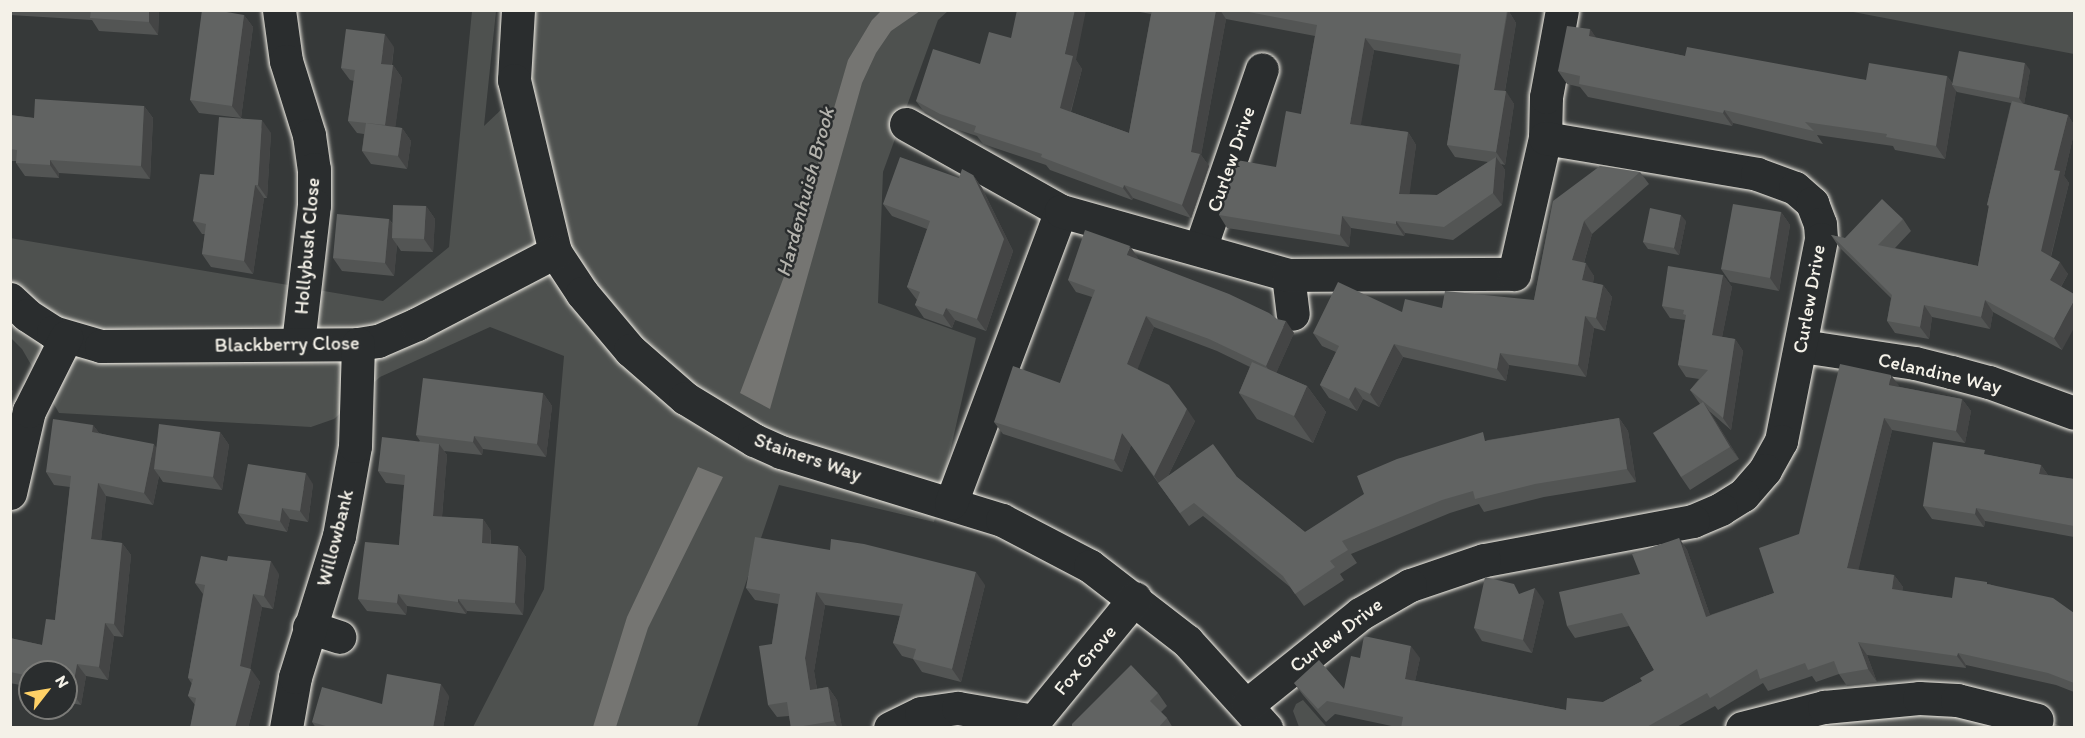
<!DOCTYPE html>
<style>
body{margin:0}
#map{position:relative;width:2085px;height:738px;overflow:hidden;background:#363939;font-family:Itim,sans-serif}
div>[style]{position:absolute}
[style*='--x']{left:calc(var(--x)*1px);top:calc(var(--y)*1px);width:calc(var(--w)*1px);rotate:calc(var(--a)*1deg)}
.green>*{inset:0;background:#4e514f}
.water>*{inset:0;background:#757572}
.roads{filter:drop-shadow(0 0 2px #f4f1e8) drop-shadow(0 0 2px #f4f1e8)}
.minor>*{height:33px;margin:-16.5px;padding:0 16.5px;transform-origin:16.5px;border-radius:16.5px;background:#2a2d2e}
.wall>*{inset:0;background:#535554}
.shaded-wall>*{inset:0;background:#444545}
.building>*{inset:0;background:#616362}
span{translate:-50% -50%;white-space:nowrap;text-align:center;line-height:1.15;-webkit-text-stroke:5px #2a2d2e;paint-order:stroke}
.street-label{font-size:20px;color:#f4f1e8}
.water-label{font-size:21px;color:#b4b3ad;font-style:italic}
.frame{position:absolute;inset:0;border:12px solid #f4f1e8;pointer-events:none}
.north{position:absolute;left:18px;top:660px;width:60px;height:60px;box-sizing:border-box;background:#2a2d2e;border:2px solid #7b7b78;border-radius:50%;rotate:59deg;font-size:16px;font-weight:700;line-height:24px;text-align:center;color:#f4f1e8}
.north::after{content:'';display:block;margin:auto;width:21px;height:27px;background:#ffd166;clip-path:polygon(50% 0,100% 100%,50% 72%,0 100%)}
</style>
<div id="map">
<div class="green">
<div style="clip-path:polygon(472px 11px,496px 11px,484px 126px,526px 86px,532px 11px,948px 11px,938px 20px,883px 172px,878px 303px,976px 338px,934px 522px,779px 485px,697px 727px,473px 727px,544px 589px,564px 356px,490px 327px,380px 377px,334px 419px,311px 427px,59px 413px,22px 349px,11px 338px,10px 238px,383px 301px,449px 247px)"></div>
<div style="clip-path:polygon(1848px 11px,2074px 11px,2074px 54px)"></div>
<div style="clip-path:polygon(1303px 700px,1324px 724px,1327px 727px,1299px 727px,1293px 711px,1296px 704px)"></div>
<div style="clip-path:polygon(1814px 702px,2044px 719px,2063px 727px,1726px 728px)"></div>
</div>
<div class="water">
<div style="clip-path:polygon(881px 11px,920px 11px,891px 31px,876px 53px,862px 83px,770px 409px,740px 393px,788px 266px,848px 60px,872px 20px)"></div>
<div style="clip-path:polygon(698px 467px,723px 477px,648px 628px,616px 727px,593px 727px,627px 617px)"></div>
</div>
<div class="roads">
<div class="minor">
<div style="--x:279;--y:10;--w:51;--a:82.2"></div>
<div style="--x:286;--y:61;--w:77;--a:72.7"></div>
<div style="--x:309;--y:135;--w:34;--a:82"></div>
<div style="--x:314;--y:169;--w:36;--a:90"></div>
<div style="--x:314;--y:205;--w:139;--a:96.6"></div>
<div style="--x:518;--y:10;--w:70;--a:93.3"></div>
<div style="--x:514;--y:80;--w:177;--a:76.6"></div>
<div style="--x:555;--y:252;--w:49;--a:56.6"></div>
<div style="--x:582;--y:293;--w:75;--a:49.9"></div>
<div style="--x:630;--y:350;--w:73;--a:41.1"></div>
<div style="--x:685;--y:398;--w:81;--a:31.3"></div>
<div style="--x:754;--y:440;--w:30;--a:24"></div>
<div style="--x:781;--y:452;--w:231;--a:17.1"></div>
<div style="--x:1002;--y:520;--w:99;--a:27.6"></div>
<div style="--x:1090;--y:566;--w:123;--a:37.7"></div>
<div style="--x:1187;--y:641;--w:118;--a:47.8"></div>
<div style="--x:906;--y:124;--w:178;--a:29.3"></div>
<div style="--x:1545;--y:138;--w:41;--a:-88.6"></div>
<div style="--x:1546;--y:97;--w:88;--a:-79.6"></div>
<div style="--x:1200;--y:249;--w:190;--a:-71"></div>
<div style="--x:1288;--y:275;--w:39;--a:83"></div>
<div style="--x:10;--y:299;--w:23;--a:43"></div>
<div style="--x:27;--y:315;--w:31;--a:33"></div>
<div style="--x:53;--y:332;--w:50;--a:16.3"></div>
<div style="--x:101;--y:346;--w:257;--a:-0.4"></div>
<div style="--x:358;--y:344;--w:20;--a:-9"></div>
<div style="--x:378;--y:341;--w:43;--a:-23.6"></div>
<div style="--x:417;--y:324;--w:156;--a:-27.6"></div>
<div style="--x:1802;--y:346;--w:114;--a:8.6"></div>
<div style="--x:1915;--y:363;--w:37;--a:14"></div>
<div style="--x:1951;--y:372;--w:39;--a:15"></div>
<div style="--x:1989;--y:382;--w:90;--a:20"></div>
<div style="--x:10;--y:493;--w:84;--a:-77"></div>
<div style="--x:29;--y:411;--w:83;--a:-63.4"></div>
<div style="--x:951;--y:503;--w:312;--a:-69.4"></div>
<div style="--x:1061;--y:211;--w:236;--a:15.7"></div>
<div style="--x:1288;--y:275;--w:226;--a:-0.3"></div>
<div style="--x:1514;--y:274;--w:139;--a:-77.2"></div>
<div style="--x:1545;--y:138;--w:215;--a:9.6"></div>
<div style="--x:1757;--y:174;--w:40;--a:20.2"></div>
<div style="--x:1795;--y:188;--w:23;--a:41"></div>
<div style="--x:1812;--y:203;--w:22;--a:69"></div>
<div style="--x:1820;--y:224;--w:15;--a:86"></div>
<div style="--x:1821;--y:239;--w:206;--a:101.2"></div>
<div style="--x:1781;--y:441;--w:33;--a:119"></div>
<div style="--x:1765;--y:470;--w:33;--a:131"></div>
<div style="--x:1743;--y:495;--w:26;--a:148"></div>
<div style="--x:1721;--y:509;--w:30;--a:157"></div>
<div style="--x:1693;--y:521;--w:213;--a:169.4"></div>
<div style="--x:1484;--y:560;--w:78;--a:161.3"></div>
<div style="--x:1410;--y:585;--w:58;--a:149.9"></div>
<div style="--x:1360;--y:614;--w:145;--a:141.2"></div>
<div style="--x:309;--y:627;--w:32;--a:18"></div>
<div style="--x:286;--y:728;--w:52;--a:-80"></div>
<div style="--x:295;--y:677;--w:148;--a:-72.7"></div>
<div style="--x:339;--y:536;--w:91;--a:-79.9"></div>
<div style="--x:355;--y:446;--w:102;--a:-88.3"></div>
<div style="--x:890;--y:728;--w:34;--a:-26"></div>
<div style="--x:921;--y:713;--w:37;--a:-8"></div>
<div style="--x:958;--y:708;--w:77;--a:9.7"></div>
<div style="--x:1034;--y:721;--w:159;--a:-50.6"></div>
<div style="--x:1742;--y:728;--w:85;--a:-14.4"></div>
<div style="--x:1824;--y:707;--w:95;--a:-5.4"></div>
<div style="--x:1919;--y:698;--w:38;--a:3"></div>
<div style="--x:1957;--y:700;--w:82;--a:14"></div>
</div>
</div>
<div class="wall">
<div style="clip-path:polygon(10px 10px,159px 10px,158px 35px,99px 31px,92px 20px,10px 15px)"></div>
<div style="clip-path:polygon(evenodd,1129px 10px,1508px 10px,1516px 23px,1505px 91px,1514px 104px,1505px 165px,1501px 164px,1505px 170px,1502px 205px,1453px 240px,1405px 233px,1404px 236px,1351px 228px,1349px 247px,1227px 228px,1219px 215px,1276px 167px,1301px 114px,1315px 36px,1226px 19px,1201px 155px,1209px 166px,1191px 218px,1133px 198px,1132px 200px,1050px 170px,1046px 165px,983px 144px,977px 136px,949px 127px,925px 113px,916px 101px,980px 64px,1011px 38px,1076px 60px,1082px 69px,1071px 112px,1129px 133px,1151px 14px,1129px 10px,1374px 50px,1460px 65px,1447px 145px,1455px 157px,1488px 162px,1437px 195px,1409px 194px,1416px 145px,1408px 132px,1360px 125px,1374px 50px)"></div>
<div style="clip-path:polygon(244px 15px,253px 27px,241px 118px,271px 133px,267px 198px,264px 198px,253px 274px,211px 267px,202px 254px,205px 234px,202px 234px,193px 221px,241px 118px,199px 113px,190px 100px)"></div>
<div style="clip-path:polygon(1590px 29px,1596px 38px,1685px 56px,1866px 80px,1947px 76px,1953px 84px,2030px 70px,2024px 104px,2068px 115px,2074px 125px,2074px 133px,2064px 176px,2069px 183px,2051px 257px,2068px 274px,2061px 287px,2062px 350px,1993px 312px,1990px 329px,1932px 317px,1929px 339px,1895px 333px,1887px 321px,1891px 298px,1839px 247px,1831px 235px,1845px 238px,1903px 219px,1911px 231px,1895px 248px,1978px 266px,1989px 207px,1987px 205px,2011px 103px,1957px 92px,1956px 91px,1945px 159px,1895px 150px,1893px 146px,1817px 135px,1823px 144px,1733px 123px,1732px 126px,1588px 97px,1580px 87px,1567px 84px,1558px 71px)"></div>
<div style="clip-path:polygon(394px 47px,392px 65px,393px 65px,402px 78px,395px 127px,402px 128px,411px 141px,407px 169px,371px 164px,362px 151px,364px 134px,357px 133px,348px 121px,354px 81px,350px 80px,341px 68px)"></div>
<div style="clip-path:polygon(144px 106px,153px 118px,150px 179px,59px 173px,59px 178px,25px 176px,16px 163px,16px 161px,10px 161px,10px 115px,34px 118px)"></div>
<div style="clip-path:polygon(1640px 172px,1649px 184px,1592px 234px,1584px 263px,1594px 276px,1593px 283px,1603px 285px,1612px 297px,1605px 331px,1594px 328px,1586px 377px,1509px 365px,1506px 381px,1403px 357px,1379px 407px,1363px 399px,1357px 411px,1329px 398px,1320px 385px,1336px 352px,1322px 346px,1313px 333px,1402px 312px,1534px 300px,1553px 201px)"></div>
<div style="clip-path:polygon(973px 175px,982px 188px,1013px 251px,986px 331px,955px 320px,952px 328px,924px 318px,915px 305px,917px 300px,907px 287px,927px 229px,892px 216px,883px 204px,959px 178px)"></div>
<div style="clip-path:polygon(426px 206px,435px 219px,433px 252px,401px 251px,397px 245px,394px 276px,342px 271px,333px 258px,389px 219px,393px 224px)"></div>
<div style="clip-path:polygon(1781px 212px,1790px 225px,1779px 291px,1730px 282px,1721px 269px)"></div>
<div style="clip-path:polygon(1686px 221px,1679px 255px,1648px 249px,1643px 242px)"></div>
<div style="clip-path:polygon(1138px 258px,1138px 259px,1294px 333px,1276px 373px,1307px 386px,1326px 412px,1313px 443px,1257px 419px,1239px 393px,1250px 367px,1217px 351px,1154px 327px,1137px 369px,1195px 421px,1168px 476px,1237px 477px,1305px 532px,1488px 440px,1619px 418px,1628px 431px,1636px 482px,1544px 497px,1484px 512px,1479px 504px,1450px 513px,1351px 554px,1357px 563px,1340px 574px,1344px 580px,1304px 606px,1290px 587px,1203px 516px,1189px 526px,1131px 445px,1122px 472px,1003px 434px,994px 422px,1060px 383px,1092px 297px,1076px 292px,1068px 280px)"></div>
<div style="clip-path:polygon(1723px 275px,1732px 287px,1722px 337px,1735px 339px,1743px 351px,1731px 430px,1709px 411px,1739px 459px,1690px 490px,1681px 477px,1700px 404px,1690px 390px,1699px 379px,1686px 377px,1678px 365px,1685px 320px,1670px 318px,1662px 306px)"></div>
<div style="clip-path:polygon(1900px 387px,1962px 399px,1971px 411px,1965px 443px,1892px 430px,1858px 570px,1894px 575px,1903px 587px,1902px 591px,1952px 598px,1989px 584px,2074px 613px,2074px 692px,2056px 685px,1966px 665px,1966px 668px,1867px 655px,1877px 682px,1847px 686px,1839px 674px,1816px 682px,1812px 676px,1768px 691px,1763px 683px,1718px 710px,1715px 706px,1675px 728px,1401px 728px,1335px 714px,1326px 722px,1303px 695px,1294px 683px,1344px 689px,1360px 658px,1420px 658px,1415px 681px,1566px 710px,1603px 702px,1642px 681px,1654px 670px,1629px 626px,1575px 638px,1567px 626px,1640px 574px,1679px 538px,1687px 550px,1710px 615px,1774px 593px,1799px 534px)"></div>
<div style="clip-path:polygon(543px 393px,552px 406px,546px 457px,483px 449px,482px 455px,444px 451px,447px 455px,442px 517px,483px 519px,491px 531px,491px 544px,518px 546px,526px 557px,523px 615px,467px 611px,466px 614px,407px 606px,406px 615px,367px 611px,358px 599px,399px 545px,404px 485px,386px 483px,378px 471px,420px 441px,416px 435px)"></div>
<div style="clip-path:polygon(93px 425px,99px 433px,156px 448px,220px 432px,229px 445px,222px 490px,163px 482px,159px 476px,153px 505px,106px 496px,101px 540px,122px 543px,131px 555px,123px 637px,114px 636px,108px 680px,86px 676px,81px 705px,66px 702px,66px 672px,30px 672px,30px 687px,10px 683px,10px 638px,42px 645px,55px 620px,70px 487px,54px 485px,46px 472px)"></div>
<div style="clip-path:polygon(1988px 455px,2041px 465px,2048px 475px,2074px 479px,2074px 537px,1985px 521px,1984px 527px,1932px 519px,1923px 506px)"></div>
<div style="clip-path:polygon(313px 484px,308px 522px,290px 519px,287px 532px,246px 524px,238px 513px)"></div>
<div style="clip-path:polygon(279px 574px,273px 609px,262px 607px,250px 669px,260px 682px,248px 728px,190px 728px,195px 705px,188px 696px,192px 684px,188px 678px,203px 594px,195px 583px)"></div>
<div style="clip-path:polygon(985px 585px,961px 682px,922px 672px,913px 659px,902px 656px,893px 643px,900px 616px,825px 605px,814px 671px,817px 689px,828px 687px,837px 700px,842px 728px,791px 728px,789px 716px,777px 717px,768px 705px,772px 644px,778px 604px,755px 600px,746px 588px)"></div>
<div style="clip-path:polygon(1520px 594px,1544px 601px,1532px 653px,1482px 641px,1474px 628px)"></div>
<div style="clip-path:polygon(1158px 693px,1167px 706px,1161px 712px,1167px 718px,1173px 728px,1072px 728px)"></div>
<div style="clip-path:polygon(449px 696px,443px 728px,316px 728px,312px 722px,382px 704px)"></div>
</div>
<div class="shaded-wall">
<div style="clip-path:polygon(149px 10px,159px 10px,158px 35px,149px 22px)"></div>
<div style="clip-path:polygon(1075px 10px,1086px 10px,1076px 60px,1082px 69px,1068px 121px,1060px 108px,1065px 54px)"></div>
<div style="clip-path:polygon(1216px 10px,1220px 10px,1226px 19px,1201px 155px,1209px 166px,1191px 218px,1182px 205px,1191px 152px)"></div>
<div style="clip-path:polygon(1508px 10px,1516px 23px,1503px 102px,1494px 90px)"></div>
<div style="clip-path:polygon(244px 15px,253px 27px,241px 118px,232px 106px)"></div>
<div style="clip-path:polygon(1590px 29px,1599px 42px,1589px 36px)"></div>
<div style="clip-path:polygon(385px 34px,394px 47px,390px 76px,381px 64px)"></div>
<div style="clip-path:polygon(1365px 38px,1374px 50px,1359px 136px,1350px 124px)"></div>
<div style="clip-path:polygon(2025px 63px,2030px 70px,2024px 105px,2019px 98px)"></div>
<div style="clip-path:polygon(393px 65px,402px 78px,394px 138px,385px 125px)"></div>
<div style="clip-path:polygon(1947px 76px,1954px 86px,1952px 85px,1956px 91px,1945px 159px,1936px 146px)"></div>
<div style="clip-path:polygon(1506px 91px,1514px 104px,1505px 165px,1496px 152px)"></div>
<div style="clip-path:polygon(144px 106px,153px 118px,150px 179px,141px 166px)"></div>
<div style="clip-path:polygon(1724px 110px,1733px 123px,1732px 126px,1723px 113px)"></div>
<div style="clip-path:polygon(2068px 115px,2074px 125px,2074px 133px,2064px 176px,2069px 183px,2049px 263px,2041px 251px,2054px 170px)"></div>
<div style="clip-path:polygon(262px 120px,271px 133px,267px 198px,258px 185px)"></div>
<div style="clip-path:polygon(402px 128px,411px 141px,407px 169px,398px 156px)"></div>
<div style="clip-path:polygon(1408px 132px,1416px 145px,1408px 206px,1399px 194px)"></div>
<div style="clip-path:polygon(1496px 157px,1505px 170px,1502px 205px,1493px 193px)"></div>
<div style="clip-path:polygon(50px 160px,59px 173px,59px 178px,50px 165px)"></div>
<div style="clip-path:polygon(973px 175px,982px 188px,1013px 251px,986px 331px,977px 319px)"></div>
<div style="clip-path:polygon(255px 185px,264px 198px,253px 274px,244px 261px)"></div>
<div style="clip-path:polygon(1124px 185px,1133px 198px,1132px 200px,1123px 188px)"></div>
<div style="clip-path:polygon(426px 206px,435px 219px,433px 252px,424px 239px)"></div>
<div style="clip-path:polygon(1781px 212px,1790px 225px,1779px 291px,1770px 278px)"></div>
<div style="clip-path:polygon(1681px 215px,1686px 221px,1679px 255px,1674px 248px)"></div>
<div style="clip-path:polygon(1342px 216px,1351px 228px,1349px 247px,1340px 235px)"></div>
<div style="clip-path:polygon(389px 219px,398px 232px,392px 238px,397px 245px,394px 276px,385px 263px)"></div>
<div style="clip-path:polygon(1396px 221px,1405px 233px,1404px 236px,1396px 224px)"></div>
<div style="clip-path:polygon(1584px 221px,1592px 234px,1581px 273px,1572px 260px)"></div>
<div style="clip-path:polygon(1130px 246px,1138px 258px,1135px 266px,1127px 255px)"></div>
<div style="clip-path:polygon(2060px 262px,2068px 274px,2058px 292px,2050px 280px)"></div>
<div style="clip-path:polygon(1586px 263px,1594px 276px,1591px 293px,1582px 280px)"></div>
<div style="clip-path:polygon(1723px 275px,1732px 287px,1720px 347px,1712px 335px)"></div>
<div style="clip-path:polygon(1603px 285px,1612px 297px,1605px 331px,1596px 318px)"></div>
<div style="clip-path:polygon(1985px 300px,1993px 312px,1990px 329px,1981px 317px)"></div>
<div style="clip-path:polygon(2074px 301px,2074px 328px,2062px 350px,2054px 338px)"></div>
<div style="clip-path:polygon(1924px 305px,1932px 317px,1929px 339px,1920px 327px)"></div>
<div style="clip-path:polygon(946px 308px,955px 320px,952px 328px,943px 315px)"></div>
<div style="clip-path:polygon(1146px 316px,1154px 327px,1135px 376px,1127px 364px)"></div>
<div style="clip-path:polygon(1585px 316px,1594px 328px,1586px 377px,1578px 365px)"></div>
<div style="clip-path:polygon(1286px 321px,1294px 333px,1274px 378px,1266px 366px)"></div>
<div style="clip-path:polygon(1735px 339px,1743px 351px,1731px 430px,1723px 418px)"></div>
<div style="clip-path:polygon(1394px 344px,1403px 357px,1379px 407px,1370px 394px)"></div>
<div style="clip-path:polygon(1500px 353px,1509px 365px,1506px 381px,1497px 369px)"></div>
<div style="clip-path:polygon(1891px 375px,1900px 387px,1889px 385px)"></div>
<div style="clip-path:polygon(1307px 386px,1326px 412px,1313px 443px,1294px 416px)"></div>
<div style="clip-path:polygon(10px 387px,13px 391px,10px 401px)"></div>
<div style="clip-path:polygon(1355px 387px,1363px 399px,1357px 411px,1349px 399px)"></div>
<div style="clip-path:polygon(543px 393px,552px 406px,546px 457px,537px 444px)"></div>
<div style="clip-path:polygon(1962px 399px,1971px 411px,1965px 443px,1956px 431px)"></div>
<div style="clip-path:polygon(1703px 402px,1712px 415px,1739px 459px,1730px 447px)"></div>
<div style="clip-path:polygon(1187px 409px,1195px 421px,1162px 488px,1154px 476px)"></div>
<div style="clip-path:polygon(1619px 418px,1628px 431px,1636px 482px,1627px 469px)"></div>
<div style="clip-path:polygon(1884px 418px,1892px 430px,1856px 580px,1847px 568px)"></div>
<div style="clip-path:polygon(93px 425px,102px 437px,92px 432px)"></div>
<div style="clip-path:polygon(220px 432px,229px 445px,222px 490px,213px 477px)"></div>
<div style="clip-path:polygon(1122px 433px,1131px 445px,1122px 472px,1114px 460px)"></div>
<div style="clip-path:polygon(474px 436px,483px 449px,482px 455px,473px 442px)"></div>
<div style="clip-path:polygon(154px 444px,162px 456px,154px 469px,159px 476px,153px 505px,144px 493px)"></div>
<div style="clip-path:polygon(439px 444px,447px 455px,441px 528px,433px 516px)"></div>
<div style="clip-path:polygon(2041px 465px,2050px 478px,2039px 474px)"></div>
<div style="clip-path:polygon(306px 473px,313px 484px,308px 522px,300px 511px)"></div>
<div style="clip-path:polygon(98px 483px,106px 496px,100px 551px,91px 539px)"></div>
<div style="clip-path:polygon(282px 508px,290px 519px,287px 532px,280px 521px)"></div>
<div style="clip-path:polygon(1976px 508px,1985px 521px,1984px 527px,1975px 514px)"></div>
<div style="clip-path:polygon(483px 519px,491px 531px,490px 555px,482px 543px)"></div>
<div style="clip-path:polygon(1679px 538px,1687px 550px,1715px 629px,1706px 617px)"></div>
<div style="clip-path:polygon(122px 543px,131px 555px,123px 637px,114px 624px)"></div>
<div style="clip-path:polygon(518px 546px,526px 557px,523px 615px,515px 603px)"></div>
<div style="clip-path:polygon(271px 561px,279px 574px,273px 609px,264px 596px)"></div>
<div style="clip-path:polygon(976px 572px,985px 585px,961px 682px,952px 669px)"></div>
<div style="clip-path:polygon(1894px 575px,1903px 587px,1901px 601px,1892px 589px)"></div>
<div style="clip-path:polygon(1535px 588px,1544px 601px,1532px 653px,1523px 640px)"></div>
<div style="clip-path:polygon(816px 592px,825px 605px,814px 671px,819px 703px,810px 690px,805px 658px)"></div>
<div style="clip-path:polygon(253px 594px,262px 607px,250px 671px,251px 669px,260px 682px,248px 728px,235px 728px,240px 666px)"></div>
<div style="clip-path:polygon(398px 594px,407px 606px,406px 615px,397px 603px)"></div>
<div style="clip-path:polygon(458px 599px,467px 611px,466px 614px,458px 602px)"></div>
<div style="clip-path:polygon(105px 623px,114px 636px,108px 680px,99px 667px)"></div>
<div style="clip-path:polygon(1858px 642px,1867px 655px,1877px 682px,1868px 669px)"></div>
<div style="clip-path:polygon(1411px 646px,1420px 658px,1413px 691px,1405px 679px)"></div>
<div style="clip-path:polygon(1958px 653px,1966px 665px,1966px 668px,1957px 656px)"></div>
<div style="clip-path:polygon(77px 664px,86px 676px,81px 705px,72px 692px)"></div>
<div style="clip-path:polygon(441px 684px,449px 696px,443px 728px,433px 728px)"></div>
<div style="clip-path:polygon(828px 687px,837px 700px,842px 728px,838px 728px,834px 721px)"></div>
</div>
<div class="building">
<div style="clip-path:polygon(91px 10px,149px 10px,149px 22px,90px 18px)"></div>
<div style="clip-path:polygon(202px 10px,215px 10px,244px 15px,232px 106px,190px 100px)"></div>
<div style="clip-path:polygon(1017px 10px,1075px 10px,1065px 54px,1073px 56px,1060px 108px,1129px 133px,1152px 10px,1216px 10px,1191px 152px,1200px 154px,1182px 205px,1124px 185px,1123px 188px,1041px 157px,1042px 154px,974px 132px,976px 126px,940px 114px,916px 101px,933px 49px,980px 64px,989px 32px,1011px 38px)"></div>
<div style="clip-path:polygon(1238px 10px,1507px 10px,1494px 90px,1506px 91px,1496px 152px,1447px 145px,1461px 54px,1365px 38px,1350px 124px,1408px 132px,1399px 194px,1437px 195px,1496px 157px,1493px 193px,1444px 227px,1396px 221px,1396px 224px,1342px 216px,1340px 235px,1219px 215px,1237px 160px,1276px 167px,1286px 111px,1301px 114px,1317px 25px)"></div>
<div style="clip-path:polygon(1567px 26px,1590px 29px,1589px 36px,1685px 56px,1687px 47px,1866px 80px,1869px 63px,1947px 76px,1936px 146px,1886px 137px,1887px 134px,1805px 122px,1814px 131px,1724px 110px,1723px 113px,1579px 84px,1580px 76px,1558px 71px)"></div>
<div style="clip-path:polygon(346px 29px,385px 34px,381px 64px,393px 65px,385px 125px,348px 121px,355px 70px,341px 68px)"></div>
<div style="clip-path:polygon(1959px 51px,2025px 63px,2019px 98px,1952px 85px)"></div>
<div style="clip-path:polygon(35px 99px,144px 106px,141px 166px,50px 160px,50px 165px,16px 163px,17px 150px,10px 149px,10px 115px,34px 118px)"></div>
<div style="clip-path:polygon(2012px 101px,2068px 115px,2054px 170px,2060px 171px,2041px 251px,2060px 262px,2050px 280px,2074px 294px,2074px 301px,2054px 338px,1985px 300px,1981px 317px,1924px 305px,1920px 327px,1887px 321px,1892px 295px,1831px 235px,1845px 238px,1882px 199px,1903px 219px,1878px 245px,1978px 266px,1989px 205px,1987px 205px)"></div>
<div style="clip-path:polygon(219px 117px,262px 120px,258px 185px,255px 185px,244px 261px,202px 254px,206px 224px,193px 221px,200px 174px,214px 175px)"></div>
<div style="clip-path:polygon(366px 123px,402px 128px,398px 156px,362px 151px)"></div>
<div style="clip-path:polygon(900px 157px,959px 178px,962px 169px,973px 175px,1004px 239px,977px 319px,946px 308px,943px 315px,915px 305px,920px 292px,907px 287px,930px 221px,883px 204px)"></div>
<div style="clip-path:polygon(1600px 166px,1640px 172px,1584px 221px,1572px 260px,1586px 263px,1582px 280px,1603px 285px,1596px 318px,1585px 316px,1578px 365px,1500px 353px,1497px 369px,1394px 344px,1370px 394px,1355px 387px,1349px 399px,1320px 385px,1339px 346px,1313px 333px,1338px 282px,1402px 312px,1405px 299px,1442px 308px,1445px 291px,1534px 300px,1553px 201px)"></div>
<div style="clip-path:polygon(1733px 204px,1781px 212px,1770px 278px,1721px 269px)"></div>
<div style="clip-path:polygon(393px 205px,426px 206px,424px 239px,392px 238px)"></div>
<div style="clip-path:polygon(1650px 208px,1681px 215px,1674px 248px,1643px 242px)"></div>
<div style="clip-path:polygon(337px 214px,389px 219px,385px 263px,333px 258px)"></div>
<div style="clip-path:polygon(1085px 230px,1130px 246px,1127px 255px,1229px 294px,1269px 313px,1277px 319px,1286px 321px,1266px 366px,1209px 339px,1146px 316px,1127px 364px,1169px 385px,1187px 409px,1154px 476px,1122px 433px,1114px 460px,994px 422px,1013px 366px,1060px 383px,1095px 290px,1068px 280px)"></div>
<div style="clip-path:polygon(1668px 266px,1723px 275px,1712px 335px,1735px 339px,1723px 418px,1690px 390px,1708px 370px,1678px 365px,1686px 315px,1683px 314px,1684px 310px,1662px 306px)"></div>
<div style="clip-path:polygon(1252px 362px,1307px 386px,1294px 416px,1239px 393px)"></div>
<div style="clip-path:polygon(1840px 364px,1891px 375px,1889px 385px,1962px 399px,1956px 431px,1884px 418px,1847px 568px,1894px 575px,1892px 589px,1952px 598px,1955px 577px,1987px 582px,1987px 584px,2053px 598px,2074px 613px,2074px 683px,2048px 673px,1958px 653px,1957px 656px,1858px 642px,1868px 669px,1839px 674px,1834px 661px,1808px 670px,1805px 663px,1760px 679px,1757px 669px,1710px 698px,1707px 693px,1645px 728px,1401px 728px,1403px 717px,1327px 701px,1318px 709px,1294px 683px,1319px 660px,1344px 689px,1351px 656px,1360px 658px,1364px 636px,1411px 646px,1405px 679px,1566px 710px,1567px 698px,1603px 702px,1642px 681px,1640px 678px,1654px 670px,1622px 613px,1567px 626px,1559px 592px,1640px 574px,1632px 554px,1679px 538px,1706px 617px,1774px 593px,1759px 548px,1799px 534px)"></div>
<div style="clip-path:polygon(423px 378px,543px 393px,537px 444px,474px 436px,473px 442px,416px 435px)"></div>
<div style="clip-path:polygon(1703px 402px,1730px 447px,1681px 477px,1653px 433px)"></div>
<div style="clip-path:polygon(1619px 418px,1627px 469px,1535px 484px,1475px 499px,1473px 491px,1442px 500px,1342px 541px,1348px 550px,1330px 561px,1335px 567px,1295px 594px,1283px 576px,1194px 503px,1180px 513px,1158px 483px,1213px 444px,1237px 477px,1305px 532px,1364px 494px,1357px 476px,1397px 459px,1483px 432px,1485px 441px)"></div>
<div style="clip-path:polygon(53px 419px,93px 425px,92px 432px,154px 444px,144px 493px,98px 483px,91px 539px,122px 543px,114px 624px,105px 623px,99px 667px,77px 664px,72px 692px,66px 691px,66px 672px,30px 672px,30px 676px,10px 672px,10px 638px,42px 645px,46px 619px,55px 620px,71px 476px,46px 472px)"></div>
<div style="clip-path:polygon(159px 424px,220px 432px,213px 477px,154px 469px)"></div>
<div style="clip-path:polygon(382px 437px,439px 444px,433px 516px,483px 519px,482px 543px,518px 546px,515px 603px,458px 599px,458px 602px,398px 594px,397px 603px,358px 599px,365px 542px,399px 545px,405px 475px,378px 471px)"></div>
<div style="clip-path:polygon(1933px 442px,1985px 450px,1984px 454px,2041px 465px,2039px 474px,2074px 479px,2074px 526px,1976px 508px,1975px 514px,1923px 506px)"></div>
<div style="clip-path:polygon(248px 464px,306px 473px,300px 511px,282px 508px,280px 521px,238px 513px)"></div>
<div style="clip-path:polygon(755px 537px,830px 550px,831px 539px,864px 544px,976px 572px,952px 669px,913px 659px,916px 649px,893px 643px,903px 604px,816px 592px,805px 658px,810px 690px,828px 687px,834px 721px,791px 728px,787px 702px,768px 705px,759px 646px,772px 644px,780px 594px,746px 588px)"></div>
<div style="clip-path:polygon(201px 556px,227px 561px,228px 556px,271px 561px,264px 596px,253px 594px,240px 666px,251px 669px,235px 728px,190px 728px,196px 698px,188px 696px,193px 679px,188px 678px,205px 585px,195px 583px)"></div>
<div style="clip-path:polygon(1485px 577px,1514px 584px,1519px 594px,1535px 588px,1523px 640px,1474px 628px)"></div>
<div style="clip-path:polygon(1131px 665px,1158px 693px,1150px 701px,1167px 718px,1158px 728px,1072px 728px,1072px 724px)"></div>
<div style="clip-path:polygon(387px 674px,441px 684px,433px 728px,329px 728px,329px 727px,312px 722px,322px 687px,382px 704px)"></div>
</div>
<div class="street-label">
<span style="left:1231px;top:159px;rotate:-71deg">Curlew Drive</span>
<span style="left:307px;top:246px;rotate:-85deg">Hollybush Close</span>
<span style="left:1809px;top:299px;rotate:-80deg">Curlew Drive</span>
<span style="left:287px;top:344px;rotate:-1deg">Blackberry Close</span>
<span style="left:1940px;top:373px;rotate:13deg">Celandine Way</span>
<span style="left:808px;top:457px;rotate:19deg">Stainers Way</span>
<span style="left:335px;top:538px;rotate:-76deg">Willowbank</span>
<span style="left:1336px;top:635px;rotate:-37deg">Curlew Drive</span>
<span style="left:1085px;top:660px;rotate:-50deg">Fox Grove</span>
</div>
<div class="water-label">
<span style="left:805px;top:192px;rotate:-75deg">Hardenhuish Brook</span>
</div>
<div class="frame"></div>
<div class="north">N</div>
</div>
